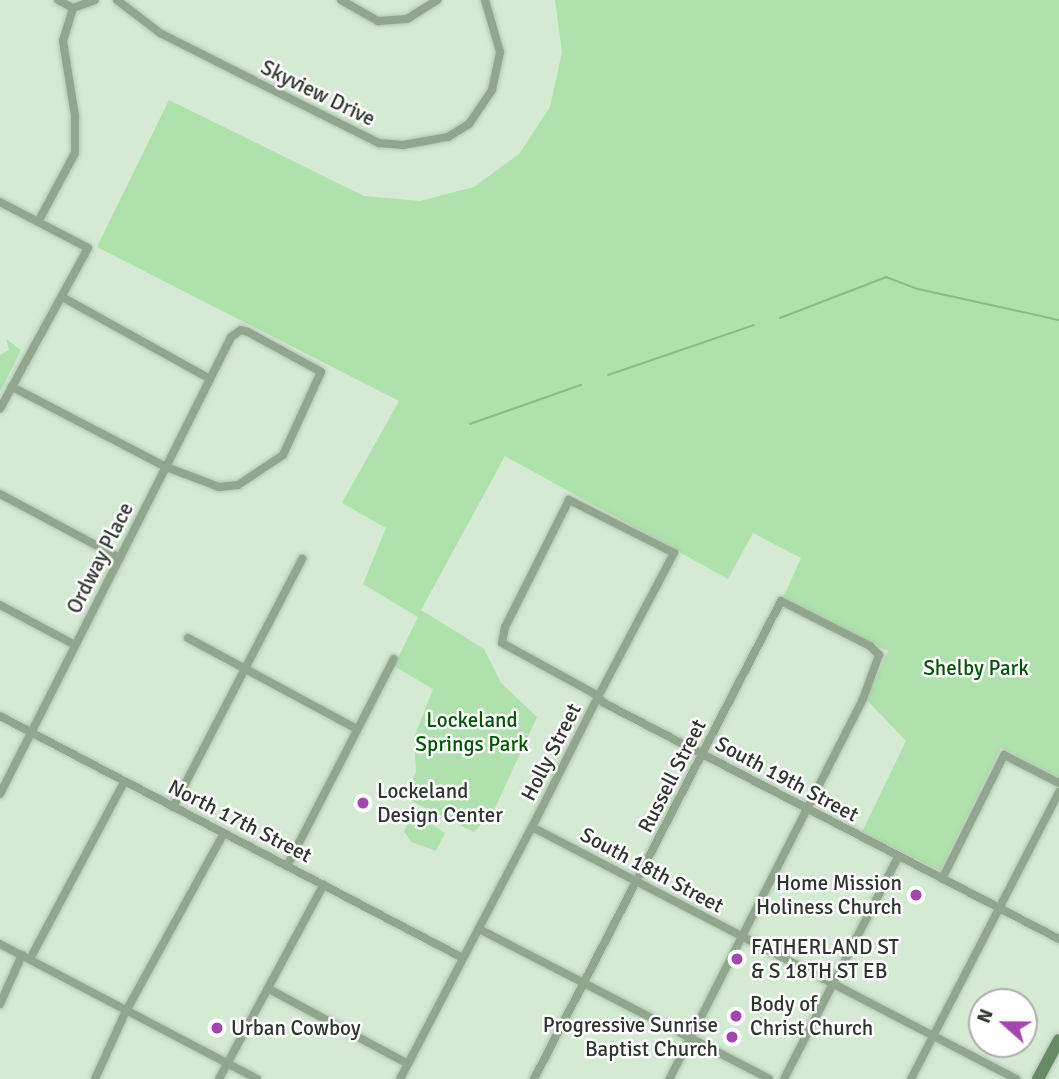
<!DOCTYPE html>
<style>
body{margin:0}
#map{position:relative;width:1059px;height:1079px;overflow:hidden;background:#d5ead3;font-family:Signika,sans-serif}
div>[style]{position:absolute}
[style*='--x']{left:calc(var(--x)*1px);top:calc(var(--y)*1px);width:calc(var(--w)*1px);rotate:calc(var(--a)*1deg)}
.green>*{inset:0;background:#aee1ab}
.stream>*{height:2px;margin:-1px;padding:0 1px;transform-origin:1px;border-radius:1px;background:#87bd84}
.roads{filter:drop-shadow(0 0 2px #b3c6b2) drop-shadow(0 0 2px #b3c6b2)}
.street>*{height:8px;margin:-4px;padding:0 4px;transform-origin:4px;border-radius:4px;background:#90a78e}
.secondary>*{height:12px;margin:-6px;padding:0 6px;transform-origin:6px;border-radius:6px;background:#678964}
.dots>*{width:19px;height:19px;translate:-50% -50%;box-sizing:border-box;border:4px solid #fff;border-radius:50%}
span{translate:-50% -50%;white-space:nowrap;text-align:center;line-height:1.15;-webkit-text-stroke:5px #fff;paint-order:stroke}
.street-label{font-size:21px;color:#2d362d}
.park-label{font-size:21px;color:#005405}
.poi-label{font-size:21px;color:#2d362d}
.left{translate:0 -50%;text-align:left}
.right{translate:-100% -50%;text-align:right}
.north{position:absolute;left:968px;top:988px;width:70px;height:70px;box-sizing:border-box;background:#fff;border:2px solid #abafab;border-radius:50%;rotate:291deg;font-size:19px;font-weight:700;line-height:28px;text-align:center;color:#2d362d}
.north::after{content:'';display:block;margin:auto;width:24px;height:32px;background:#a446b0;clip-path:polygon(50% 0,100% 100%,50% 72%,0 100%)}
</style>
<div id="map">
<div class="green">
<div style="clip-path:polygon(555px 0,1059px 0,1059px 777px,1001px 748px,940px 871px,862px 832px,906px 741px,866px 699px,888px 651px,783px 598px,801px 558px,753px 533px,728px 579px,505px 456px,421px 610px,484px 649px,501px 683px,537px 717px,495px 808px,474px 832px,405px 798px,416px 771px,414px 738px,433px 689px,394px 666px,418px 617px,363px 584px,386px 528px,342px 503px,399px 401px,97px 247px,169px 100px,364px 196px,420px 201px,474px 187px,519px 154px,550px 107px,562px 52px)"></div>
<div style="clip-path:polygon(6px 339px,21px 350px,0 392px,0 355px,9px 350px)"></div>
<div style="clip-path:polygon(419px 816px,445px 833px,436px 851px,411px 842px,404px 831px,411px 818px)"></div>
</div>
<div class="stream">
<div style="--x:780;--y:318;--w:114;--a:-21.1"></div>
<div style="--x:886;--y:277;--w:34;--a:21"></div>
<div style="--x:918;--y:289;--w:144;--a:12.4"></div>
<div style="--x:608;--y:375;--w:154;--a:-18.9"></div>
<div style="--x:470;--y:424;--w:118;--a:-19.4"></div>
</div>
<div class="roads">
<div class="street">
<div style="--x:58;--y:0;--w:17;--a:28"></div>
<div style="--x:117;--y:0;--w:54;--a:37.5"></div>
<div style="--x:160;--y:33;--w:104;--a:26.8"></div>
<div style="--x:253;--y:80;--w:141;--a:26.6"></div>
<div style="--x:379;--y:143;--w:24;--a:5"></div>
<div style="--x:403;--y:145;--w:46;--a:-10.1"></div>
<div style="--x:448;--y:137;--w:25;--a:-32"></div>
<div style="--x:469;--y:124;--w:41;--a:-55.9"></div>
<div style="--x:492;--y:90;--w:39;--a:-78"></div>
<div style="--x:500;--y:52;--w:54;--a:-106.1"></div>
<div style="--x:341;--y:0;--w:43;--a:29.6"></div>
<div style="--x:378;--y:21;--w:29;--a:-4"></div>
<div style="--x:407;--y:19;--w:36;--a:-32"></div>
<div style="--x:73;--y:8;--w:23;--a:-20"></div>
<div style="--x:0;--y:202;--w:99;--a:27.6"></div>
<div style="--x:88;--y:248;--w:183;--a:118.7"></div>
<div style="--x:38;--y:222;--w:78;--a:-61.8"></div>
<div style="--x:75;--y:153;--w:37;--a:-90"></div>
<div style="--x:75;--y:116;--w:76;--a:-99.1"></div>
<div style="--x:63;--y:41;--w:34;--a:-73"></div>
<div style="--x:62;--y:297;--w:169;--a:29"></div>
<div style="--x:0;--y:494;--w:136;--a:28.1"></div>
<div style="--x:0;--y:605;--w:85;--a:28.1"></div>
<div style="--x:188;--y:638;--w:192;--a:28.3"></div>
<div style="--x:0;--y:716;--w:522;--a:27.6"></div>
<div style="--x:0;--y:794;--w:367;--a:-63.1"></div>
<div style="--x:166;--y:467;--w:145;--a:-63.4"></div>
<div style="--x:231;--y:337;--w:12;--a:-35"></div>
<div style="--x:241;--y:330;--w:7;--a:16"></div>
<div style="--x:248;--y:332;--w:83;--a:28.7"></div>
<div style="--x:321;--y:372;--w:91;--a:114.6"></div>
<div style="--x:283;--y:455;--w:54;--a:146.3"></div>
<div style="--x:238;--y:485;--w:19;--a:174"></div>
<div style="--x:219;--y:487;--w:57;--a:-159.3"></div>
<div style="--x:166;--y:467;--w:174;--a:-152.5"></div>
<div style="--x:173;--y:807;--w:280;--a:-62.5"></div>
<div style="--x:532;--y:827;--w:546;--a:27.5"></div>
<div style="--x:287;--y:866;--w:233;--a:-62.7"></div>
<div style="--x:942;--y:879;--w:139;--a:-63.4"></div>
<div style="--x:1004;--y:755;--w:62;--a:27"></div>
<div style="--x:479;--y:929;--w:326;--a:27.3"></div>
<div style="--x:0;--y:944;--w:290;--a:27.7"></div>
<div style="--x:30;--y:959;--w:200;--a:-62"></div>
<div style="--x:269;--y:989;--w:158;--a:28.3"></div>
<div style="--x:0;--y:1004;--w:54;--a:-65.8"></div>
<div style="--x:95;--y:1079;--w:72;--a:-65.6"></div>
<div style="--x:125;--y:1013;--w:205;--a:-61.2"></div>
<div style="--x:219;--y:1079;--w:221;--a:-61.7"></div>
<div style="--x:400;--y:1079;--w:284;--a:-62.4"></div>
<div style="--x:532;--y:827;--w:146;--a:-63.1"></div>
<div style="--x:598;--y:697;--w:163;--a:-62.2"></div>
<div style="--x:674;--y:553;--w:118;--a:-153.2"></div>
<div style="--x:569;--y:500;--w:142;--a:116.7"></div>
<div style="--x:505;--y:627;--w:16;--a:101"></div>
<div style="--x:502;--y:643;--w:104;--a:28.8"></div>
<div style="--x:593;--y:693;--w:6;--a:39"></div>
<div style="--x:598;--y:697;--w:8;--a:45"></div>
<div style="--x:604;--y:703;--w:513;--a:27.41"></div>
<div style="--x:534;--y:1079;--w:538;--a:-62.67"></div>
<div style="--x:781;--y:601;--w:100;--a:26.8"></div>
<div style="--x:870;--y:646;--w:13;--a:45"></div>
<div style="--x:879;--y:655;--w:47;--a:110"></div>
<div style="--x:863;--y:699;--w:427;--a:117"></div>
<div style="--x:784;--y:1079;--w:250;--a:-62.8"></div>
<div style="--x:911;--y:1079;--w:323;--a:-62.7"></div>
</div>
<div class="secondary">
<div style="--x:1038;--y:1079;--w:44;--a:-61.7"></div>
</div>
</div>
<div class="dots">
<div style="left:363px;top:803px;background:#a446b0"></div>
<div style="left:916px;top:895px;background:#a446b0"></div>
<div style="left:737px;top:959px;background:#a446b0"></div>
<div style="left:736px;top:1016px;background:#a446b0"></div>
<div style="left:217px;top:1028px;background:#a446b0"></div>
<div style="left:732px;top:1037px;background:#a446b0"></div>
</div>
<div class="street-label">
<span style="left:318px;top:93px;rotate:26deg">Skyview Drive</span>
<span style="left:100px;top:558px;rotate:-63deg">Ordway Place</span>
<span style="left:551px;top:752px;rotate:-63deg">Holly Street</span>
<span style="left:672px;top:776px;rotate:-63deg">Russell Street</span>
<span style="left:787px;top:779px;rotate:28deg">South 19th Street</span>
<span style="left:240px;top:821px;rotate:27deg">North 17th Street</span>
<span style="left:652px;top:870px;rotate:28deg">South 18th Street</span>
</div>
<div class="park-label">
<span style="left:976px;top:668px">Shelby Park</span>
<span style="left:472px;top:732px">Lockeland<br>Springs Park</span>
</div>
<div class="poi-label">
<span class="left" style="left:377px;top:803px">Lockeland<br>Design Center</span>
<span class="right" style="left:902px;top:895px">Home Mission<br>Holiness Church</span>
<span class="left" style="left:751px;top:959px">FATHERLAND ST<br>&amp; S 18TH ST EB</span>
<span class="left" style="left:750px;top:1016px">Body of<br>Christ Church</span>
<span class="right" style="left:718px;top:1037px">Progressive Sunrise<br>Baptist Church</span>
<span class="left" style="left:231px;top:1028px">Urban Cowboy</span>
</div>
<div class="north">N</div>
</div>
